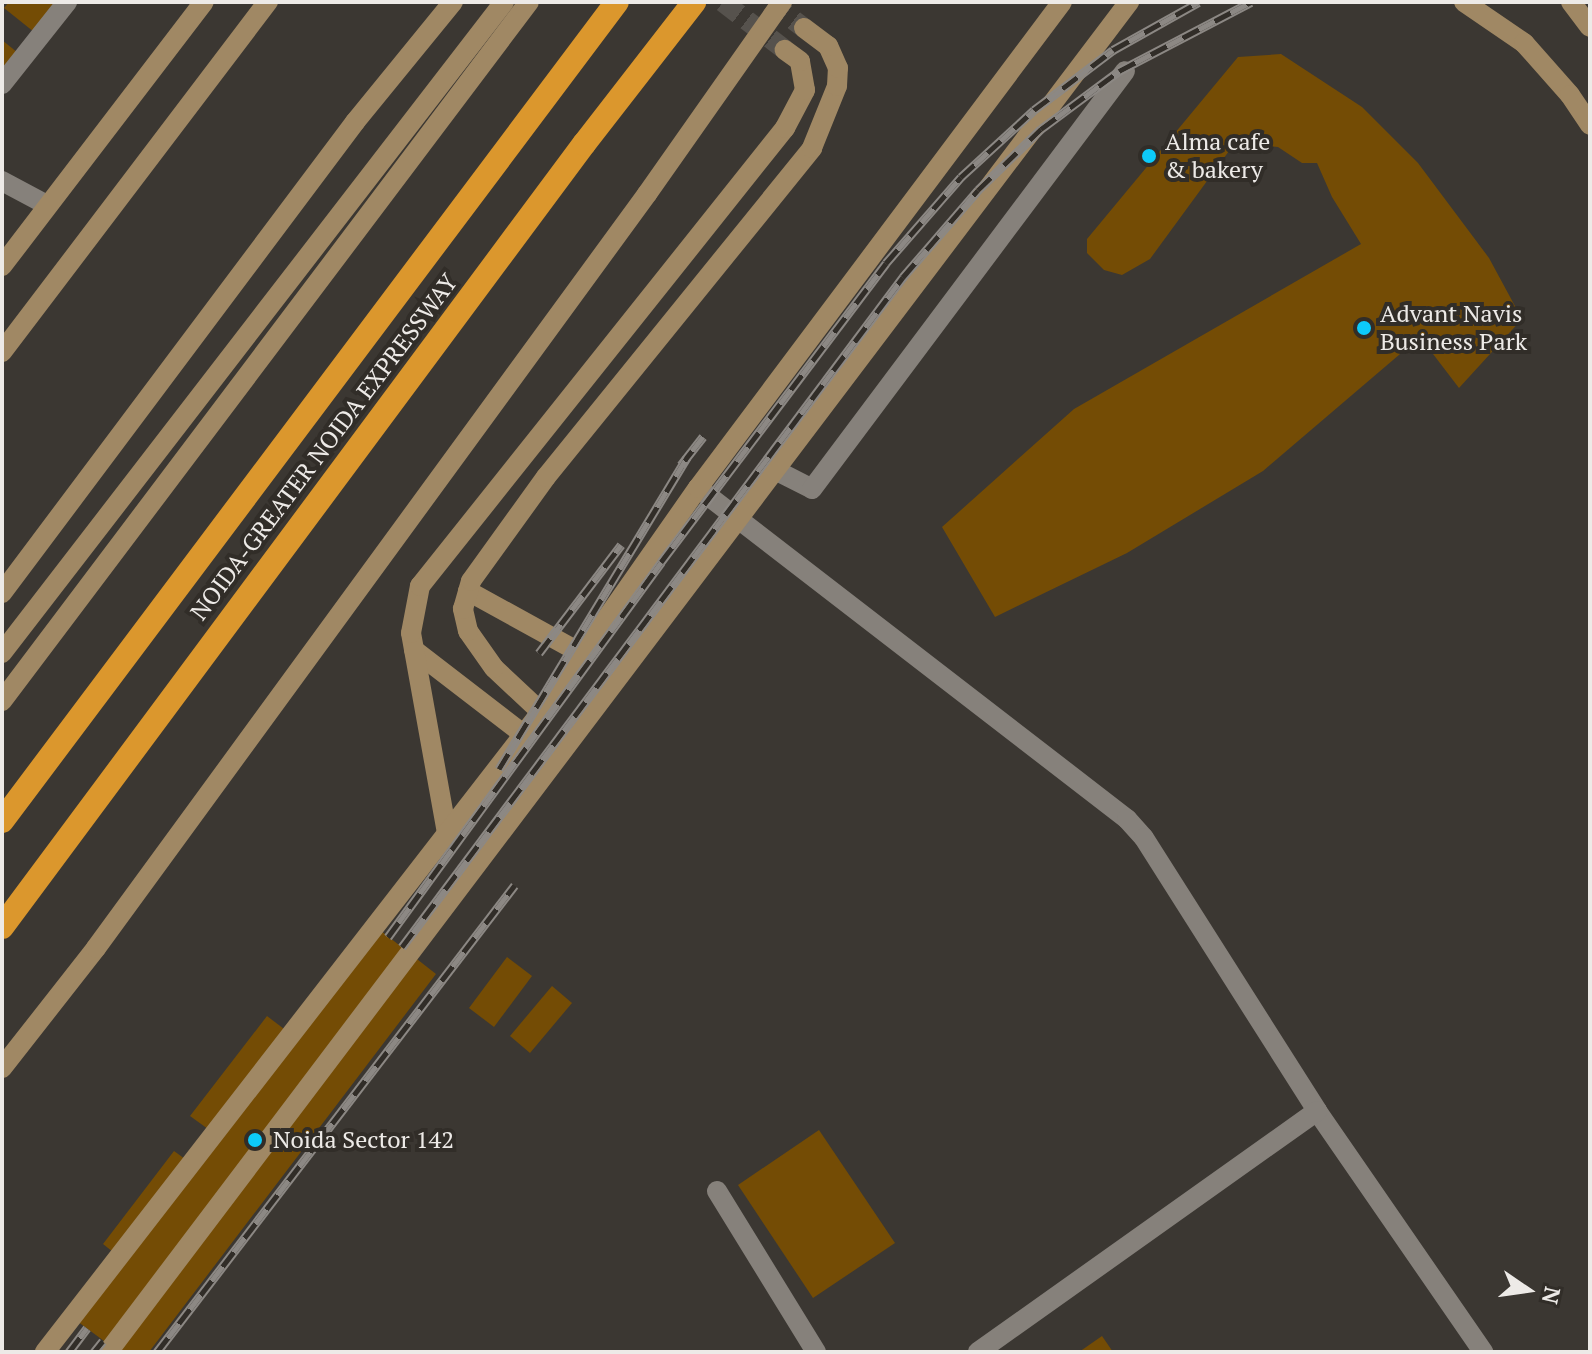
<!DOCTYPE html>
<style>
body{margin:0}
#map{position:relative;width:1592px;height:1354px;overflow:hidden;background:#3b3732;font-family:"PT Serif",serif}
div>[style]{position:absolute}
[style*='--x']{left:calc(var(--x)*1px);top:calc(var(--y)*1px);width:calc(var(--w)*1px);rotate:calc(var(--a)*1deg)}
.building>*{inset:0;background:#744c05}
.secondary-tunnel>*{height:20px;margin-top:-10px;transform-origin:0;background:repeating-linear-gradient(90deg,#56524d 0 20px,transparent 0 30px)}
.street>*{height:20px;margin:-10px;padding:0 10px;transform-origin:10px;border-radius:10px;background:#86817b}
.secondary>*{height:20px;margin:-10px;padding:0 10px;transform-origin:10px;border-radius:10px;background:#a08864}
.highway>*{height:24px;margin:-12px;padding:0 12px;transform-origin:12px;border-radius:12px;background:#db972d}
.rail>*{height:9px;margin-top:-4.5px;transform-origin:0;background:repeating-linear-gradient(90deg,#312d28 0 18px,#8c8884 0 36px);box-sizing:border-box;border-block:2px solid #8c8884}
.dots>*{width:22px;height:22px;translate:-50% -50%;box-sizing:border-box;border:4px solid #312d28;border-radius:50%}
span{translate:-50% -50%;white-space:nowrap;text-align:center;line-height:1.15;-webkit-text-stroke:8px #312d28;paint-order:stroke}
.poi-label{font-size:24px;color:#edeae7}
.left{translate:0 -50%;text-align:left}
.street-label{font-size:24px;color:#edeae7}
.frame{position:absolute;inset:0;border:4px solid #edeae7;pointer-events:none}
.north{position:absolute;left:1488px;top:1250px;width:80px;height:80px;-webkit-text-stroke:6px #312d28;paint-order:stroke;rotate:103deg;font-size:22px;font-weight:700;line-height:32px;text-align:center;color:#edeae7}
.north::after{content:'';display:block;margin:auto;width:28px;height:36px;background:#edeae7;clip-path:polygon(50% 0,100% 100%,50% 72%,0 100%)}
</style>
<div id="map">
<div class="building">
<div style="clip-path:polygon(9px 2px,58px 2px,34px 32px,4px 8px)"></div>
<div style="clip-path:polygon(2px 40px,18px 53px,2px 73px)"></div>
<div style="clip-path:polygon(1281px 54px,1362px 107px,1418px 163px,1489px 258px,1522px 319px,1459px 388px,1420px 337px,1263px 471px,1127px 553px,995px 617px,942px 527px,1074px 409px,1361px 244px,1332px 197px,1317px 163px,1302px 163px,1278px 147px,1249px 144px,1229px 151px,1150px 259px,1122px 275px,1104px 270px,1087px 253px,1087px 239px,1238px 57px)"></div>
<div style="clip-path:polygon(371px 923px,436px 974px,149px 1352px,119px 1352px,66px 1313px,113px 1252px,103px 1244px,174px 1151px,185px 1159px,208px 1129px,190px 1116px,267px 1016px,288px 1032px)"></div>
<div style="clip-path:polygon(507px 957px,532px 976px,494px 1027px,469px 1008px)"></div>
<div style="clip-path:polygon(552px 986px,572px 1003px,530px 1053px,510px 1036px)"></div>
<div style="clip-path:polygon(819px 1130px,895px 1243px,813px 1298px,738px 1185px)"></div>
<div style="clip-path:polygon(1102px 1336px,1113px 1352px,1079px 1352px)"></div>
</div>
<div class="secondary-tunnel">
<div style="--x:723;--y:2;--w:78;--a:37.7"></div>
<div style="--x:770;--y:2;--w:43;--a:37.4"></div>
</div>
<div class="street">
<div style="--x:2;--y:84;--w:105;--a:-51.6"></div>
<div style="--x:2;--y:181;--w:51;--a:28.1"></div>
<div style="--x:777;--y:471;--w:39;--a:27"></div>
<div style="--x:812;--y:489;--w:522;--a:-53.17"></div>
<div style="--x:698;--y:488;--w:542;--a:37.65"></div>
<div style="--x:1127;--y:819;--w:25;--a:48"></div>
<div style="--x:1144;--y:838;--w:323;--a:57.6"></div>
<div style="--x:1317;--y:1111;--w:293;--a:55.4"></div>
<div style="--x:717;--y:1191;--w:189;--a:58.4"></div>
<div style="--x:978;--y:1352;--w:416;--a:-35.4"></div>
</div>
<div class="secondary">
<div style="--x:1464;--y:2;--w:73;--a:34.3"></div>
<div style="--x:1524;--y:43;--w:69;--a:48.5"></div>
<div style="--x:1570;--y:95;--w:36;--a:56"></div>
<div style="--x:1571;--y:2;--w:31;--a:53"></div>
<div style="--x:2;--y:266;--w:332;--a:-52.6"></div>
<div style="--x:2;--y:352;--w:440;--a:-52.8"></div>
<div style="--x:468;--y:591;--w:129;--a:28.8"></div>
<div style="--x:2;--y:593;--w:589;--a:-53.15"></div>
<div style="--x:355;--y:122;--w:155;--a:-50.8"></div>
<div style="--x:414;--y:650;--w:138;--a:37.6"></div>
<div style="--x:2;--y:653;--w:822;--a:-52.36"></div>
<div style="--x:2;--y:701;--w:875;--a:-52.99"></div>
<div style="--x:541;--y:712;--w:64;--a:-136.9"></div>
<div style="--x:494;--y:668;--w:45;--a:-125.1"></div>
<div style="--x:468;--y:631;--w:23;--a:-103"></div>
<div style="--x:463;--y:609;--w:29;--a:-74"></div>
<div style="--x:471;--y:581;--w:128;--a:-54.2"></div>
<div style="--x:546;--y:477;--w:423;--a:-51"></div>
<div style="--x:812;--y:148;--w:67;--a:-68"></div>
<div style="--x:837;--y:86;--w:18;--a:-87"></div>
<div style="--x:838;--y:68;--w:24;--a:-114"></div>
<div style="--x:828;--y:46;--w:30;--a:-143"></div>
<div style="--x:447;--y:833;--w:203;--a:-100.2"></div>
<div style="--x:411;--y:633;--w:48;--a:-79.2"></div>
<div style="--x:420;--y:586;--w:586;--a:-51.45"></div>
<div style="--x:785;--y:128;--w:43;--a:-62.2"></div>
<div style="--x:805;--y:90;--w:29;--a:-100"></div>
<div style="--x:800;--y:61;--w:19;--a:-144"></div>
<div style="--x:2;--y:1068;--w:152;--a:-51.9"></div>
<div style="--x:96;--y:948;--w:934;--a:-53.84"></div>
<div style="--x:647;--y:194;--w:235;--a:-54.9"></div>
<div style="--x:45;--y:1352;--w:810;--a:-52.22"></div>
<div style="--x:541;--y:712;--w:274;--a:-55"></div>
<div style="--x:698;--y:488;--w:607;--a:-53.17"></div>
<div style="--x:108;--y:1352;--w:1693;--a:-52.9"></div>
</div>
<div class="highway">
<div style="--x:2;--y:821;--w:1024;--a:-53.1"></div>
<div style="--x:2;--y:927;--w:976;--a:-53.38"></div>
<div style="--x:584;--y:144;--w:180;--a:-52.2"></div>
</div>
<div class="rail">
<div style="--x:681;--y:465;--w:36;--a:-52"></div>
<div style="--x:539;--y:653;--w:136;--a:-52.8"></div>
<div style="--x:499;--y:769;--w:364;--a:-58.9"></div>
<div style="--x:388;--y:937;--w:464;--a:-53.9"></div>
<div style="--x:661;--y:562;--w:374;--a:-53"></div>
<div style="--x:886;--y:263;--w:114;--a:-48.9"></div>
<div style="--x:961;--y:177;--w:99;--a:-42.5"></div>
<div style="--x:1034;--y:110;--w:99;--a:-37.2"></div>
<div style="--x:1113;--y:50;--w:98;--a:-29.2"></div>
<div style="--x:402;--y:947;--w:837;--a:-53.21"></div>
<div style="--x:903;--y:277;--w:115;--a:-49.2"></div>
<div style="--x:978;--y:190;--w:88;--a:-44.1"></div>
<div style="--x:1041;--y:129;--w:97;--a:-36.6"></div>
<div style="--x:1119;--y:71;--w:149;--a:-27.6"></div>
<div style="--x:69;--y:1352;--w:30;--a:-53"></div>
<div style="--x:94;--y:1352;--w:14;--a:-51"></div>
<div style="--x:157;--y:1352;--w:588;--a:-52.53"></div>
</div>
<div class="dots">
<div style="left:1149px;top:156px;background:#0dcafa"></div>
<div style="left:1364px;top:328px;background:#0dcafa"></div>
<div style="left:255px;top:1140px;background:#0dcafa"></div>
</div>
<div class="poi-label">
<span class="left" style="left:1165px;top:156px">Alma cafe<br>&amp; bakery</span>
<span class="left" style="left:1380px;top:328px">Advant Navis<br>Business Park</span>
<span class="left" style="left:273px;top:1140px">Noida Sector 142</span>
</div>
<div class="street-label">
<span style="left:324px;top:447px;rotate:-53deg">NOIDA-GREATER NOIDA EXPRESSWAY</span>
</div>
<div class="frame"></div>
<div class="north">N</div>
</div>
